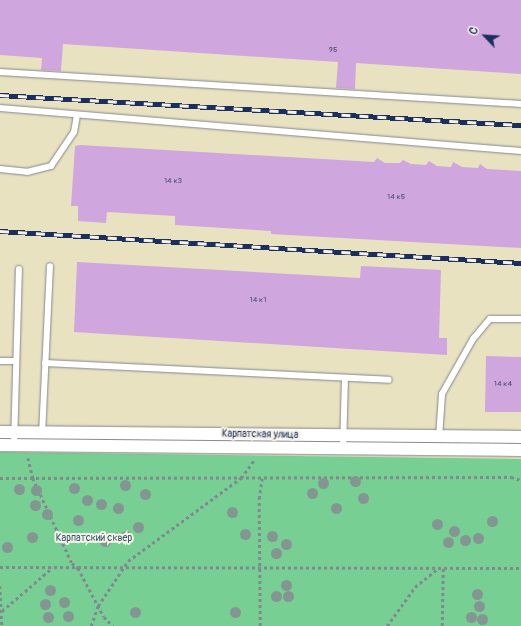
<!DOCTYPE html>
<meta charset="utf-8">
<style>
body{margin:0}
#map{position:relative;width:521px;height:626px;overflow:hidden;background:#e9e2c1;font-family:Pangolin,sans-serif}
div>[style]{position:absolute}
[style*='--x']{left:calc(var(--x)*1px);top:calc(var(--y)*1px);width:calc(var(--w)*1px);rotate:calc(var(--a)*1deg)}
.green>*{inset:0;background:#77cf94}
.building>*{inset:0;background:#cfa6de}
.path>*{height:2.5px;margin-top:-1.25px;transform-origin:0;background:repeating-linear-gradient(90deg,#828890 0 3px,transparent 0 6px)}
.roads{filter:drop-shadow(0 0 1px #828890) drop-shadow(0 0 1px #828890)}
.service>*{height:6px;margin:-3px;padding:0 3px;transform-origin:3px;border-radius:3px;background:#fff}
.minor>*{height:12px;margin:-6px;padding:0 6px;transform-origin:6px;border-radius:6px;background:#fff}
.rail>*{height:4.5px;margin-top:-2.25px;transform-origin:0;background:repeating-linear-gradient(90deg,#f7f3e8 0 9px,#1b2f5e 0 18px);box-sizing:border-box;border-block:1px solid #1b2f5e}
.trees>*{width:11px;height:11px;margin:-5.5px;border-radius:50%;background:#849692}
span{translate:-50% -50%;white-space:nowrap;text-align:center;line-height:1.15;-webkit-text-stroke:4px #f7f3e8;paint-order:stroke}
.number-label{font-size:8px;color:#484d7e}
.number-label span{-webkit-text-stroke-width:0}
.street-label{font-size:10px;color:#1b2f5e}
.park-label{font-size:10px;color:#32576c}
.north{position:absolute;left:465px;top:16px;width:40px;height:40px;-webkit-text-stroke:3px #f7f3e8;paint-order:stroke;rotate:295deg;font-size:11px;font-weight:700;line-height:16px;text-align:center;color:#1b2f5e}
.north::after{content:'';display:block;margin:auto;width:14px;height:18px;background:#1b2f5e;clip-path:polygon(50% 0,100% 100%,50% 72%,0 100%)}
</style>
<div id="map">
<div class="green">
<div style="clip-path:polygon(0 452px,521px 459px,521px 626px,0 626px)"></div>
</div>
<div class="building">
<div style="clip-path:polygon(0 0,521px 0,521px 74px,356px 63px,355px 89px,336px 88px,338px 62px,63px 44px,61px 71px,41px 70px,42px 58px,0 55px)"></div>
<div style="clip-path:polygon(80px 145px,374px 162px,377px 158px,385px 163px,400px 163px,403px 160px,411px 164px,426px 165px,429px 161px,437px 166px,451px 167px,453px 162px,462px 167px,478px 168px,480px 164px,487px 169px,521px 171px,521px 248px,271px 234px,271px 231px,175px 225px,175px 216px,107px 212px,106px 223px,78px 221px,78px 206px,71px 206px,75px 146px)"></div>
<div style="clip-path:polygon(77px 262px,360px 278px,361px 266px,441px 270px,439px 338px,447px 338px,447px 355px,74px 332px)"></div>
<div style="clip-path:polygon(486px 356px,521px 357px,521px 412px,485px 412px)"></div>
</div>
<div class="path">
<div style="--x:28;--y:458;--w:21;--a:76"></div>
<div style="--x:33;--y:478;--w:94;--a:65.4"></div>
<div style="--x:72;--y:563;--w:8;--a:40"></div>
<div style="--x:78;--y:568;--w:55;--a:62"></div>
<div style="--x:104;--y:617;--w:13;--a:45"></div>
<div style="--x:0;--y:478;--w:511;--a:-0.11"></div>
<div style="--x:511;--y:477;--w:10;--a:17"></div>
<div style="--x:0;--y:567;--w:521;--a:0.11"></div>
<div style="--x:0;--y:586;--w:40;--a:87.1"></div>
<div style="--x:2;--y:611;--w:66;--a:-40.7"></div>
<div style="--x:91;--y:626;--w:21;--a:-71"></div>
<div style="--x:98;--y:606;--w:54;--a:-56.3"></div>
<div style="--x:128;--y:561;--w:140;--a:-36.3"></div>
<div style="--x:241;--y:478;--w:22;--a:-54"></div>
<div style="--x:260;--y:626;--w:127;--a:-90.5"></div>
<div style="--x:259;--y:499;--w:21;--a:-82"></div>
<div style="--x:387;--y:626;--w:48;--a:-54.3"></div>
<div style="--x:415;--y:587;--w:28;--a:-39"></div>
<div style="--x:442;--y:626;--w:58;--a:-89"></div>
</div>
<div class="roads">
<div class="service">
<div style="--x:0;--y:72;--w:522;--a:3.51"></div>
<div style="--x:0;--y:108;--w:523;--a:4.72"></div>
<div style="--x:0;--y:169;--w:27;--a:6"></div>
<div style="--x:27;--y:172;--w:25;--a:-14"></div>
<div style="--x:51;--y:166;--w:41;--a:-55.9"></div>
<div style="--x:74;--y:132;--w:17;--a:-80"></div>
<div style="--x:0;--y:361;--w:16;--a:0"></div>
<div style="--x:45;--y:363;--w:344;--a:2.8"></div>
<div style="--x:42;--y:435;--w:169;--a:-87.3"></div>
<div style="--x:439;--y:438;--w:44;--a:-86.1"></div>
<div style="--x:442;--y:394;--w:63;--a:-60.6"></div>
<div style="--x:473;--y:339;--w:26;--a:-50"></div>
<div style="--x:490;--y:319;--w:31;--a:0"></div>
<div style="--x:14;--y:445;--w:176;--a:-88.4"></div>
<div style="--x:343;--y:449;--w:71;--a:-88.4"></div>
</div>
<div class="minor">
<div style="--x:0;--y:432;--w:521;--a:0.55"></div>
<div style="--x:0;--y:445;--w:521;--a:0.55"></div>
</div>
</div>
<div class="rail">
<div style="--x:0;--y:95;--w:522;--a:3.3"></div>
<div style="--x:0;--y:231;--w:522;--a:3.51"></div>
</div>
<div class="trees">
<div style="left:355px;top:481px"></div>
<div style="left:323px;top:483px"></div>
<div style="left:125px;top:485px"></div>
<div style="left:74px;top:488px"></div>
<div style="left:19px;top:489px"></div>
<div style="left:36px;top:490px"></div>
<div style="left:312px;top:493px"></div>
<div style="left:145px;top:494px"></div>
<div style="left:363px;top:498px"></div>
<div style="left:87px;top:500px"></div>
<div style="left:101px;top:504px"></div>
<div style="left:35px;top:505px"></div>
<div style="left:118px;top:508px"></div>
<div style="left:336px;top:508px"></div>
<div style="left:232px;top:512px"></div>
<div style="left:47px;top:514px"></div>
<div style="left:78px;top:520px"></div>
<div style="left:492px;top:521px"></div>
<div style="left:437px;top:524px"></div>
<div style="left:138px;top:527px"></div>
<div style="left:454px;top:531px"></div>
<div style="left:245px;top:534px"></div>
<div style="left:126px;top:536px"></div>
<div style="left:272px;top:536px"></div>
<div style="left:32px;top:537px"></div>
<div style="left:478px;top:538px"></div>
<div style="left:465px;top:540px"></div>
<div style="left:105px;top:541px"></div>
<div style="left:448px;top:542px"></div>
<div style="left:286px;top:544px"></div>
<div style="left:7px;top:547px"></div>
<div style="left:276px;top:553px"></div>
<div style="left:286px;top:585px"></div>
<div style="left:50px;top:590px"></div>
<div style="left:477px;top:594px"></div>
<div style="left:276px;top:596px"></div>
<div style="left:288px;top:596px"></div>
<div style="left:64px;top:602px"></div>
<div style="left:45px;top:604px"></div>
<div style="left:479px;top:606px"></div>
<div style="left:135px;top:612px"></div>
<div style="left:235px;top:612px"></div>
<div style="left:68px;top:616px"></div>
<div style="left:48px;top:617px"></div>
<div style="left:471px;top:617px"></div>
<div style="left:482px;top:619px"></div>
</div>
<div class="number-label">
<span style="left:333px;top:50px">95</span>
<span style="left:173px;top:181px">14 к3</span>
<span style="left:396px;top:197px">14 к5</span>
<span style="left:258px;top:300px">14 к1</span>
<span style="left:503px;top:384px">14 к4</span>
</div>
<div class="street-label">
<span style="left:260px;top:435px;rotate:1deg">Карпатская улица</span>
</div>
<div class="park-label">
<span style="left:94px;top:539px">Карпатский сквер</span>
</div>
<div class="north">С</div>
</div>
